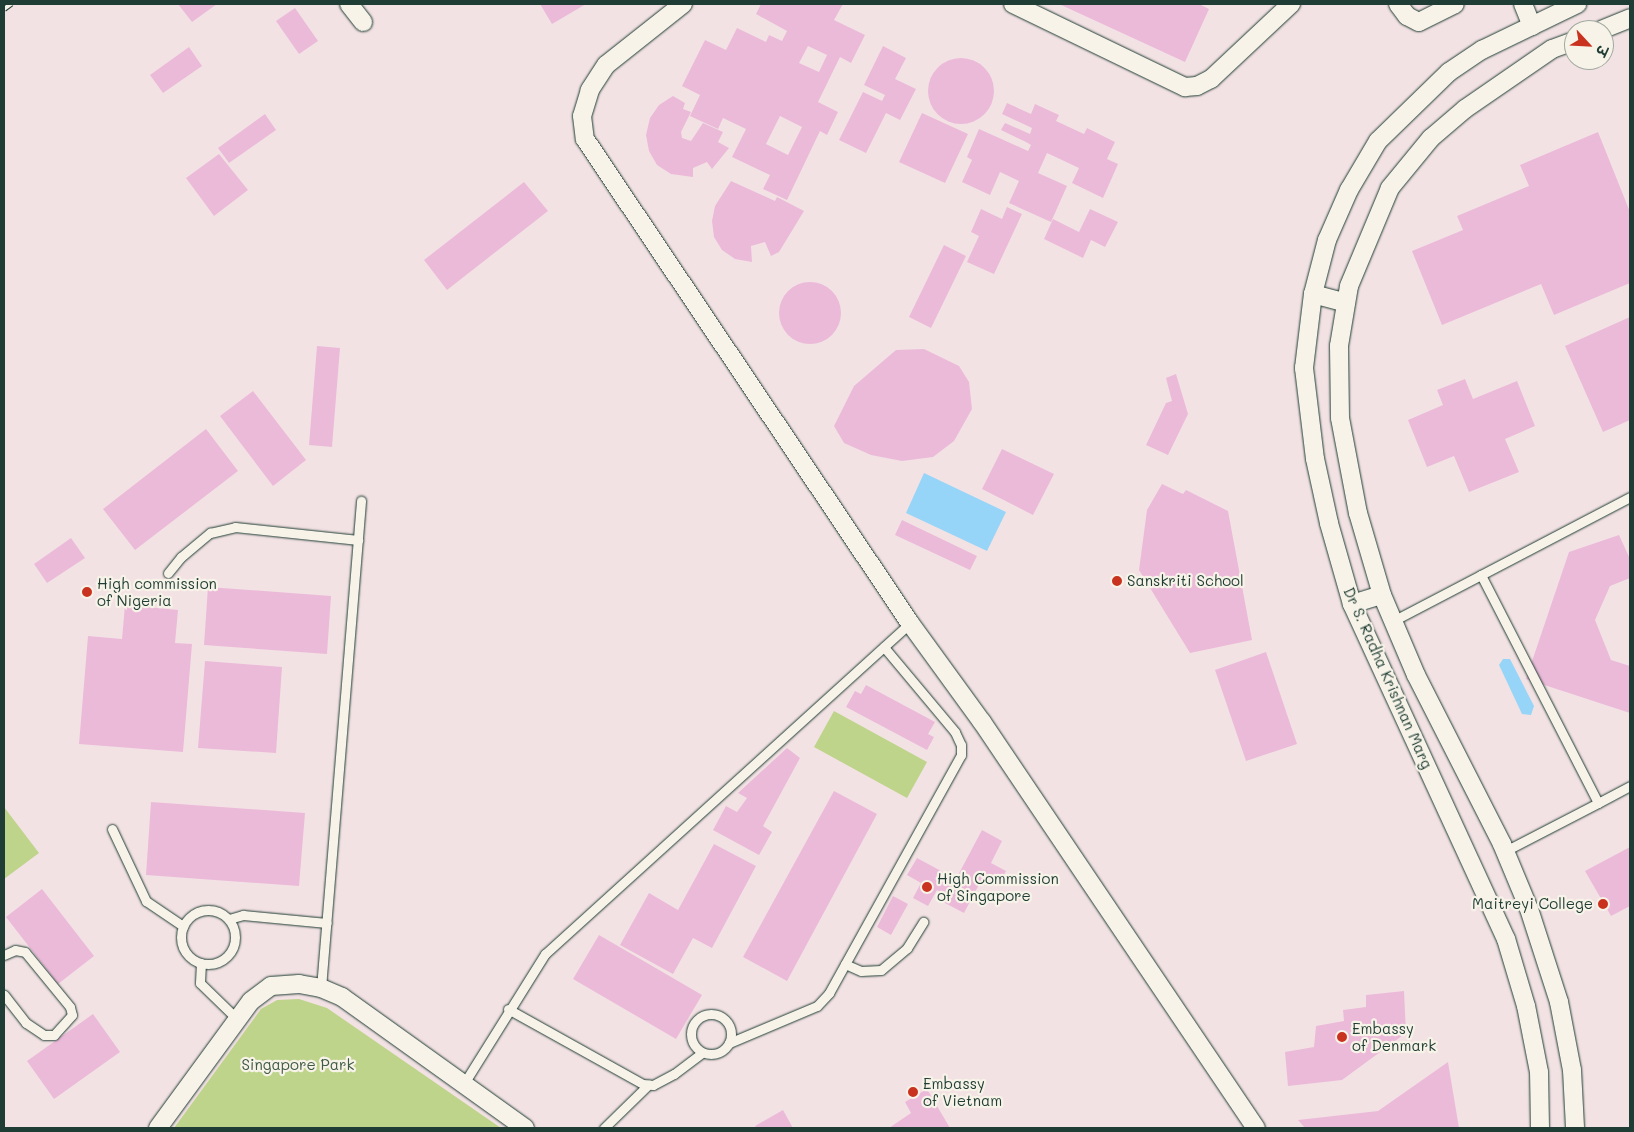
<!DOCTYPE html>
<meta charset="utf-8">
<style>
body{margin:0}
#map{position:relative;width:1634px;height:1132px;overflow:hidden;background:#f3e2e4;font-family:Mali,"Playpen Sans Deva",sans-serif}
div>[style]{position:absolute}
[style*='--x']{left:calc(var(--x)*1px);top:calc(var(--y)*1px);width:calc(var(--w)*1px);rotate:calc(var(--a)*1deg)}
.green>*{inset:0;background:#bed48a}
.water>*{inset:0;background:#97d5f8}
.building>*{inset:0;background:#ebbad9}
.round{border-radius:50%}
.roads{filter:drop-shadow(0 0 1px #1f3d34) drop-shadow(0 0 1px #1f3d34)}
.lane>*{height:9px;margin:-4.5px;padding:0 4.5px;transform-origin:4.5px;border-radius:4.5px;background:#f7f3e8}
.lane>.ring{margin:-4.5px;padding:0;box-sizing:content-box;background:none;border:9px solid #f7f3e8;border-radius:50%}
.street>*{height:18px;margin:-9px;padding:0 9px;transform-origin:9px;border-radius:9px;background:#f7f3e8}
.rail>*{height:5.5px;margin-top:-2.75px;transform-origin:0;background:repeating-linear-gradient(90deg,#f7f3e8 0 11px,#1f3d34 0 22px);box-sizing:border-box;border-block:1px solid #1f3d34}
.dots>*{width:14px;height:14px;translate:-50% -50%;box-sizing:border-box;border:2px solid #f7f3e8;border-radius:50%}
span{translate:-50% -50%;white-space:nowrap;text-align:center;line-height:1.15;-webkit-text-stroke:4.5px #f7f3e8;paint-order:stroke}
.poi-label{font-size:15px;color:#1f3d34}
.left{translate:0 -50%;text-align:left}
.right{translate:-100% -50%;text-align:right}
.street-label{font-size:15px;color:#1f3d34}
.park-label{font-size:15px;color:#3f5b45}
.frame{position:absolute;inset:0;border:5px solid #1f3d34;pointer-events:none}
.north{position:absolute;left:1564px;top:20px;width:50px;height:50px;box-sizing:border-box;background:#f7f3e8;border:1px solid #a1aaa0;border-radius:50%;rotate:115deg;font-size:14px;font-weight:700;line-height:20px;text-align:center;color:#1f3d34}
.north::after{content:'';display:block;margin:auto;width:18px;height:22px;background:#c8321e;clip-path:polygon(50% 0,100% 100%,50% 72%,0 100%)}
</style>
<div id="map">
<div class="green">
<div style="clip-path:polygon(834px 711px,927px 762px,907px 798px,814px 747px)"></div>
<div style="clip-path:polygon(4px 807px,39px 853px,4px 879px)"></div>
<div style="clip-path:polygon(299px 999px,327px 1008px,501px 1128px,174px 1128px,261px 1009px,277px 1000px)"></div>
</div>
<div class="water">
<div style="clip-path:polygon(924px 473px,1006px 512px,987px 551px,906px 513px)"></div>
<div style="clip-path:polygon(1503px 659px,1510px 659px,1534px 706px,1531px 715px,1522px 714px,1499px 665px)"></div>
</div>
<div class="building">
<div style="clip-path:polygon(178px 4px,217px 4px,192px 22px)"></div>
<div style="clip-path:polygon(540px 4px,586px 4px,552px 24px)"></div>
<div style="clip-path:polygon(evenodd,761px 4px,843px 4px,834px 20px,865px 35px,851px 63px,840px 57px,818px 102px,838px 112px,827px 135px,820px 131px,787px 200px,763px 189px,770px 175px,732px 157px,746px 129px,723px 118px,718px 129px,690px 116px,700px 95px,682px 86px,705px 40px,726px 50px,737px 28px,766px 42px,769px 35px,782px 41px,787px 31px,756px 14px,761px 4px,808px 46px,827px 55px,819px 72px,799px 63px,808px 46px,761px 4px,780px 116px,802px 127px,788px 155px,766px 144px,780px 116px)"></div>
<div style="clip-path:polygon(1059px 4px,1199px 4px,1209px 9px,1185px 62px)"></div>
<div style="clip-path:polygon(295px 8px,318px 41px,299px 54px,276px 21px)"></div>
<div style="clip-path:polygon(883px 46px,906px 58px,895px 79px,916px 89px,900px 120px,886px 113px,866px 153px,839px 140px,863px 92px,882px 101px,885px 95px,864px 85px)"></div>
<div style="clip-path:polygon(189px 47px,202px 66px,163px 93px,150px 75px)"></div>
<div class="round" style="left:928px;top:58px;width:66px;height:66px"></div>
<div style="clip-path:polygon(673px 96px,685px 103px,683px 109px,691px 112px,681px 132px,682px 138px,691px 141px,703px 123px,723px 132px,718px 142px,729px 148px,712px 169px,707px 162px,693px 168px,693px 177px,671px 174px,657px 165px,649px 151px,646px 135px,650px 118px,659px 105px)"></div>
<div style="clip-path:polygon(1007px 103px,1031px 114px,1035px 104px,1059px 115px,1056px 121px,1084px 134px,1087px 128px,1115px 142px,1107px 159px,1118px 164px,1103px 198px,1072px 183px,1079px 168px,1047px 153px,1038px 173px,1067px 186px,1051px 222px,1009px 203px,1019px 181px,1000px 172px,990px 195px,962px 182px,972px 160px,967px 157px,979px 129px,1028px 151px,1031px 145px,1026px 142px,1001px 130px,1005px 123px,1030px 134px,1032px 128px,1002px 114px)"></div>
<div style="clip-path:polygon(922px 113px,968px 134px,945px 183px,899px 162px)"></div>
<div style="clip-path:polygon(265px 114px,276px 130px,229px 163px,218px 148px)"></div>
<div style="clip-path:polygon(1598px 132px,1630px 212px,1630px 283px,1554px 315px,1541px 284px,1442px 325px,1412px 251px,1463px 230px,1457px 216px,1529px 186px,1520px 165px)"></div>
<div style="clip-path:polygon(219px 154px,248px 190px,214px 216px,186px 178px)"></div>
<div style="clip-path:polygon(731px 181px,775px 201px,777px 197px,804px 211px,779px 252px,771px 256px,765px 242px,751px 246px,752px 262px,735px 259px,722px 250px,714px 237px,712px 221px,715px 206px)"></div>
<div style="clip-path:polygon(524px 182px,548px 211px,447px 290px,424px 260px)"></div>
<div style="clip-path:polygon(1007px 207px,1022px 214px,994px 274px,967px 262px,979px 236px,971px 232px,981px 209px,1002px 219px)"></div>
<div style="clip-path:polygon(1090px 209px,1118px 222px,1105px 247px,1091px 240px,1083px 258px,1044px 239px,1053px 219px,1079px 232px)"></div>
<div style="clip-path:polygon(944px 245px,966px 256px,931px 328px,909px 317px)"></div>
<div class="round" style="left:779px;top:282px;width:62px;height:62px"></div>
<div style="clip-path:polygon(1630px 317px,1630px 420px,1603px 432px,1565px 346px)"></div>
<div style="clip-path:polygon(317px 346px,340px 348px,332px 447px,309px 445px)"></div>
<div style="clip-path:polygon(924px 349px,959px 366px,969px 382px,972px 409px,954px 441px,933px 457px,902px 461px,871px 455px,844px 443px,834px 426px,854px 386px,896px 350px)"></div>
<div style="clip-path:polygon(1176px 374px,1188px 414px,1168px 455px,1146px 445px,1166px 403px,1172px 401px,1166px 378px)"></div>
<div style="clip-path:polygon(1465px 379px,1473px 399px,1517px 381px,1535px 426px,1505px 439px,1519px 472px,1469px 492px,1454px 456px,1427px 467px,1408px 420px,1443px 405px,1437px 390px)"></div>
<div style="clip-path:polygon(253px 391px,306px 460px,273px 486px,220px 416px)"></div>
<div style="clip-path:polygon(206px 429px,238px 471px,135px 550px,103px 509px)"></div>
<div style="clip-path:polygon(1002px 449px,1054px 474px,1033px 515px,982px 489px)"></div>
<div style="clip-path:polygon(1162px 484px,1183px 494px,1186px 490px,1228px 511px,1252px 640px,1190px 653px,1139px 570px,1147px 510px)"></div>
<div style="clip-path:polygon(902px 520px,977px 556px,970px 570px,895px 535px)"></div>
<div style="clip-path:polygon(1619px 535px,1630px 559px,1630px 578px,1610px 586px,1595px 620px,1611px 660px,1630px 666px,1630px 713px,1526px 679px,1569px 552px)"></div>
<div style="clip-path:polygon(71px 538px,85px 558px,47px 583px,34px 564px)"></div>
<div style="clip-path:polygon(208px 587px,331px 596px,327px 654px,204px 645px)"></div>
<div style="clip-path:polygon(125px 605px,178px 610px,175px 643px,192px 644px,183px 752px,79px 744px,88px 636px,122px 639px)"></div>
<div style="clip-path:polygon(1266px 652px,1297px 744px,1246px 761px,1215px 670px)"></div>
<div style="clip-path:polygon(205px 661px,282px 667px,276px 753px,198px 748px)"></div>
<div style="clip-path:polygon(866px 685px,935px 722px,928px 734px,934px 737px,927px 750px,846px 707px,855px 691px,861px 694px)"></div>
<div style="clip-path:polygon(787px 748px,800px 758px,763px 826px,772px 832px,759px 855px,713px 830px,726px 806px,737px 812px,747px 798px,738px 793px)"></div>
<div style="clip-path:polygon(834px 791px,877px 814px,787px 981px,743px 957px)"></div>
<div style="clip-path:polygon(151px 802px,305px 813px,299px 886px,146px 875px)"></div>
<div style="clip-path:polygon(982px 830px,1002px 841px,991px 863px,1006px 871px,999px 884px,984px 875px,964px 913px,943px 902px,947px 896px,937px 890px,928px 906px,913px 898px,921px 883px,907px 875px,917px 858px,956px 879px)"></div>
<div style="clip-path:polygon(714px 844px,756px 866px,712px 948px,693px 938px,673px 974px,620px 945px,649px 893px,678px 910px)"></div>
<div style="clip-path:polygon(1630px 847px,1630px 906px,1611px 916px,1585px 871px)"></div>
<div style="clip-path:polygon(42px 889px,94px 956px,58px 984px,6px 917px)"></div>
<div style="clip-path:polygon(893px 896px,908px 904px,891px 935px,877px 927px)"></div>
<div style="clip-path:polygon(599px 935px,702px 995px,676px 1039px,573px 979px)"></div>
<div style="clip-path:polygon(1404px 991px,1406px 1033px,1342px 1080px,1288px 1086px,1285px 1052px,1314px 1047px,1316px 1026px,1344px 1021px,1343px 1010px,1366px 1007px,1366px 995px)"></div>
<div style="clip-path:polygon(93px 1014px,120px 1052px,54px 1099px,27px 1061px)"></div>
<div style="clip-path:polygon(1448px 1062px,1459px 1128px,1305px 1128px,1298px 1120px,1378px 1111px)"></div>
<div style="clip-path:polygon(927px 1089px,950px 1128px,889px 1128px,911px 1113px,905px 1102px)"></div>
<div style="clip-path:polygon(783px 1110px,793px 1128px,757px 1128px,755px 1126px)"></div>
</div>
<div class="roads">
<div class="lane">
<div style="--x:168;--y:573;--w:21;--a:-51"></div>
<div style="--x:181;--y:557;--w:38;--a:-40"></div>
<div style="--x:210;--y:533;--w:26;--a:-13"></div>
<div style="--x:235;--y:527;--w:124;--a:6"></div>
<div style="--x:1481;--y:575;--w:168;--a:-27.6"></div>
<div style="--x:1393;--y:621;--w:99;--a:-27.6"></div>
<div style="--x:1481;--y:575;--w:256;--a:62.8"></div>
<div style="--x:1598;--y:803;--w:105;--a:152.7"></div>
<div style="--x:1598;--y:803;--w:36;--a:-28"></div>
<div style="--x:112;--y:829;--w:80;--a:64.7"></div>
<div style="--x:146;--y:901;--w:45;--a:34"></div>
<div class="ring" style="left:181px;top:910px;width:45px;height:45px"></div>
<div style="--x:229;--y:919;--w:15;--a:-16"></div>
<div style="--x:243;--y:915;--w:84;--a:5.4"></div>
<div style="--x:4;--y:955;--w:12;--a:-24"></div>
<div style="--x:15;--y:950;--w:10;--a:11"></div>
<div style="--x:25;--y:952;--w:71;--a:50.7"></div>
<div style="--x:70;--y:1007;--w:8;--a:76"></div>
<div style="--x:72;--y:1015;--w:27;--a:132"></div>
<div style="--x:54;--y:1035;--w:10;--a:180"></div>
<div style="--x:44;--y:1035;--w:22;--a:-146"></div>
<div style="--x:26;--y:1023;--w:36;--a:-128"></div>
<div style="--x:201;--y:963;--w:20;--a:93"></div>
<div style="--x:200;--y:983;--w:52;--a:44.2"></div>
<div style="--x:845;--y:964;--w:17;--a:24"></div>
<div style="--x:861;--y:971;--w:20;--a:-3"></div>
<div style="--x:881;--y:970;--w:34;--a:-40"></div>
<div style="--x:907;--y:948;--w:31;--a:-58"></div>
<div style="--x:321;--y:988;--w:489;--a:-85.3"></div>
<div style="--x:508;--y:1009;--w:154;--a:29.1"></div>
<div style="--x:643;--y:1084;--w:10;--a:6"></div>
<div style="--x:653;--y:1085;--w:24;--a:-28"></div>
<div style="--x:674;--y:1074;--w:35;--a:-37"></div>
<div class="ring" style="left:691px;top:1014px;width:31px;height:31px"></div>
<div style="--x:729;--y:1043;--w:95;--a:-22.8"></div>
<div style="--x:817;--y:1006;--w:18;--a:-47"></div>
<div style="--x:829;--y:993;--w:272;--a:-61"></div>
<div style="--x:961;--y:755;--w:10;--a:-90"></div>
<div style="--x:961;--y:745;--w:14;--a:-115"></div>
<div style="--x:955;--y:732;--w:111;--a:-129.9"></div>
<div style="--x:463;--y:1085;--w:155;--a:-58"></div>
<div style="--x:545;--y:954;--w:493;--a:-42.2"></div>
<div style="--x:604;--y:1128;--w:62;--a:-44.3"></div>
</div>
<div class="street">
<div style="--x:349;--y:4;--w:23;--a:52"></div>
<div style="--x:683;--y:4;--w:98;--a:141.6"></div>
<div style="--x:606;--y:65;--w:30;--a:123"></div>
<div style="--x:590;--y:90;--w:27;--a:107"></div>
<div style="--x:582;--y:116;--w:23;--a:83"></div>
<div style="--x:585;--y:139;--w:583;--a:56.12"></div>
<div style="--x:910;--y:623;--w:122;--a:54"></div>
<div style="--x:982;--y:722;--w:490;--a:56"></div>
<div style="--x:1013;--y:4;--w:191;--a:25.8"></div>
<div style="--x:1185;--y:87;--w:12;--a:-5"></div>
<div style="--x:1197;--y:86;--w:16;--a:-27"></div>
<div style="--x:1211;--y:79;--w:110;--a:-43.2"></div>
<div style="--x:1398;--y:4;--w:15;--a:53"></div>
<div style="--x:1407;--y:16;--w:13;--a:27"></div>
<div style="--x:1419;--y:22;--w:40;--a:-26.6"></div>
<div style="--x:1523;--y:4;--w:24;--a:68"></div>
<div style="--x:1601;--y:30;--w:31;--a:-22"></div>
<div style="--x:1574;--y:41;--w:23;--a:160"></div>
<div style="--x:1552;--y:49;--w:106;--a:145.4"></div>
<div style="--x:1465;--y:109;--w:45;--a:139.5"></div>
<div style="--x:1431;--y:138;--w:65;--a:129.4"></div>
<div style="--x:1390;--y:188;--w:106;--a:112.7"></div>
<div style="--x:1349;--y:286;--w:61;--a:99.5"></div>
<div style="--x:1339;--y:346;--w:72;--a:89.2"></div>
<div style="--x:1340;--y:418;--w:97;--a:79.3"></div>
<div style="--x:1358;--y:513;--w:85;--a:73.7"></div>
<div style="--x:1382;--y:595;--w:87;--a:67"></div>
<div style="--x:1416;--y:675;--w:190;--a:63"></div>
<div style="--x:1502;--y:844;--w:70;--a:67.4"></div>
<div style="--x:1529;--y:909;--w:98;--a:72.1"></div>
<div style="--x:1559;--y:1002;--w:69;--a:79.2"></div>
<div style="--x:1572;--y:1070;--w:58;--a:87"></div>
<div style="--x:1313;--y:294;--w:34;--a:15"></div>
<div style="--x:1352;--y:604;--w:31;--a:-17"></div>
<div style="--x:158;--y:1128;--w:157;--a:-53.8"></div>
<div style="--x:251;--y:1001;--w:25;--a:-37"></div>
<div style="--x:271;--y:986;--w:28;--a:-4"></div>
<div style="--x:299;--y:984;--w:22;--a:10"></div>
<div style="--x:321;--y:988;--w:23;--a:23"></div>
<div style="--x:342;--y:997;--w:225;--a:35.6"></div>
<div style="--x:1540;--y:1128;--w:56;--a:-91"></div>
<div style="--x:1539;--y:1072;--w:67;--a:-101.1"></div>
<div style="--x:1526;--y:1006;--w:70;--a:-106.6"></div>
<div style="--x:1506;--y:939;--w:369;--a:-114.7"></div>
<div style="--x:1352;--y:604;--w:84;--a:-105.9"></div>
<div style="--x:1329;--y:523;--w:66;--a:-102.3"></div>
<div style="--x:1315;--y:459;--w:92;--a:-96.9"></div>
<div style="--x:1304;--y:368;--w:75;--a:-83.1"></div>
<div style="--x:1313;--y:294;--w:56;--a:-75.5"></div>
<div style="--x:1327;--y:240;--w:55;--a:-66.3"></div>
<div style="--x:1349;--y:190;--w:57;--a:-59.4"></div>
<div style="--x:1378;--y:141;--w:99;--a:-44.2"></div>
<div style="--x:1449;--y:72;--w:40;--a:-34"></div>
<div style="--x:1482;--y:50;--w:106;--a:-25.8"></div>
</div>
</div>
<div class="rail">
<div style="--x:4;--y:9;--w:9;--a:-36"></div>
</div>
<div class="dots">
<div style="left:1117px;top:581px;background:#c8321e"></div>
<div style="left:87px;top:592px;background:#c8321e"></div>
<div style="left:927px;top:887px;background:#c8321e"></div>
<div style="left:1603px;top:904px;background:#c8321e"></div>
<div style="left:1342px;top:1037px;background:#c8321e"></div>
<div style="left:913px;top:1092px;background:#c8321e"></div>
</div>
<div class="poi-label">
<span class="left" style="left:1127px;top:581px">Sanskriti School</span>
<span class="left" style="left:97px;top:592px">High commission<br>of Nigeria</span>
<span class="left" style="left:937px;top:887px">High Commission<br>of Singapore</span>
<span class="right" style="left:1593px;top:904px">Maitreyi College</span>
<span class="left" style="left:1352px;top:1037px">Embassy<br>of Denmark</span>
<span class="left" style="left:923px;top:1092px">Embassy<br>of Vietnam</span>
</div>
<div class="street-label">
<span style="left:1388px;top:678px;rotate:66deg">Dr S. Radha Krishnan Marg</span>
</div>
<div class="park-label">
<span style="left:298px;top:1065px">Singapore Park</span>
</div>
<div class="frame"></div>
<div class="north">उ</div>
</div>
